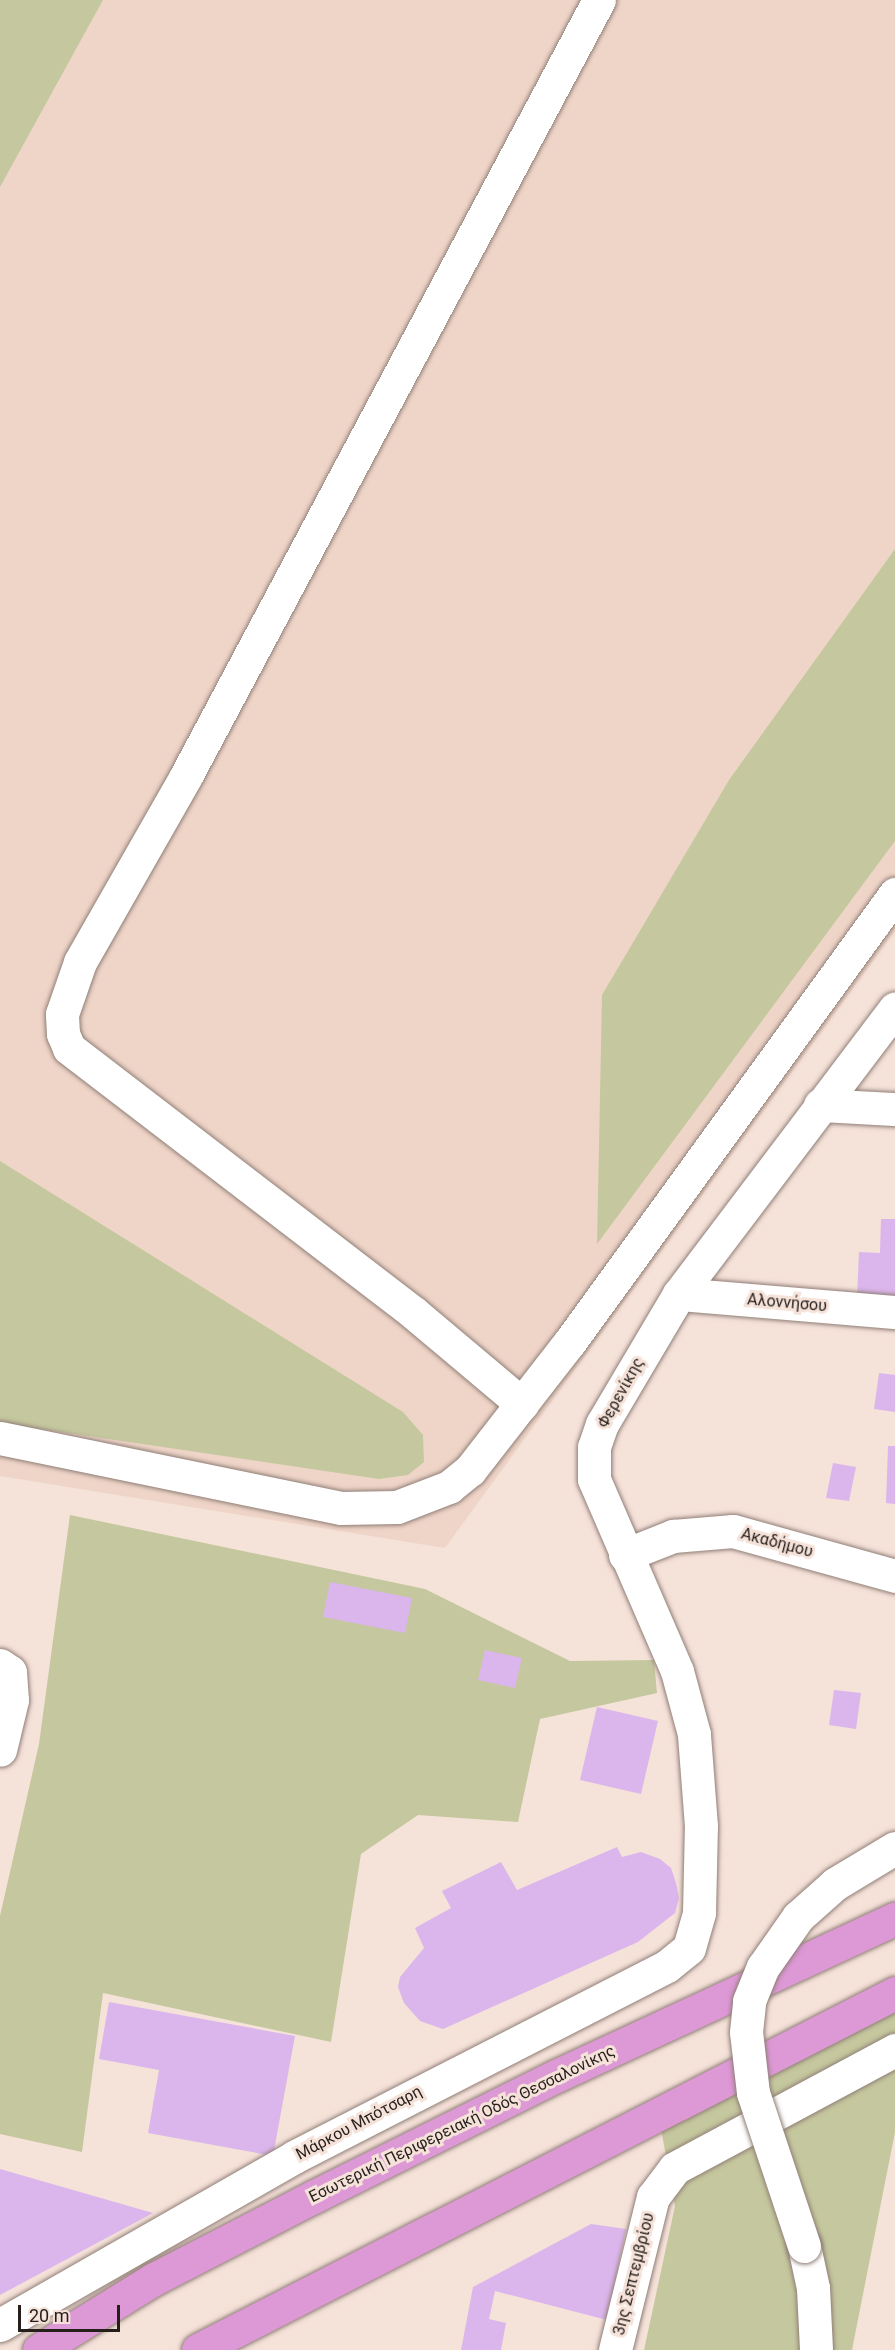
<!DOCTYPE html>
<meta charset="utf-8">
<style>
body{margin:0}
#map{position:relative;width:895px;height:2350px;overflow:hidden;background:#f5e2d9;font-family:Roboto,sans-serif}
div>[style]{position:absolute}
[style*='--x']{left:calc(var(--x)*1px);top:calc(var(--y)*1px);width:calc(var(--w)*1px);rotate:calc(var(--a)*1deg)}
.built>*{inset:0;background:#efd5c8}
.green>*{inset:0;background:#c5c89e}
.building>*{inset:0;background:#dbb6ec}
.roads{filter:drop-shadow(0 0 2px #907f77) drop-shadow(0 0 2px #907f77)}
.minor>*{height:33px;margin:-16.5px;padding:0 16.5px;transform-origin:16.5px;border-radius:16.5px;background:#fff}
.highway>*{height:33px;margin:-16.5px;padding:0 16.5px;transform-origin:16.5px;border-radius:16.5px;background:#dd98d6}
.bridges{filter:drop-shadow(0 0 2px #907f77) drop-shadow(0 0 2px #907f77)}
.minor-bridge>*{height:33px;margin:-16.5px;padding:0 16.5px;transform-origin:16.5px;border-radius:16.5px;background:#fff}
span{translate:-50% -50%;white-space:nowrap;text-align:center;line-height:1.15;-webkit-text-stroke:6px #f5e2d9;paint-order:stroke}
.street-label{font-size:16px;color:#251e1b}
.scale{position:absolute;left:18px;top:2305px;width:102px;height:27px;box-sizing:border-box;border:3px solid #251e1b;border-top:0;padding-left:8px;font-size:18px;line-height:21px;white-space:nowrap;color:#251e1b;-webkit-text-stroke:4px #f5e2d9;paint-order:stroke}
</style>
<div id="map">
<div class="built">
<div style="clip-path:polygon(0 0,895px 0,895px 931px,445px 1548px,0 1476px)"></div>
</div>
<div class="green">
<div style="clip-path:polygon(0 0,103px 0,0 187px)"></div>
<div style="clip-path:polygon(895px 549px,895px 841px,597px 1244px,602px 995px,729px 780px)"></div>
<div style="clip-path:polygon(0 1161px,403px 1412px,423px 1435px,424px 1462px,408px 1475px,379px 1479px,0 1423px)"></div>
<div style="clip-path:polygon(70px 1515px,425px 1589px,570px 1661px,654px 1660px,657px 1693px,540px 1719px,518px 1822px,418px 1815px,361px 1854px,331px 2042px,103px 1993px,82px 2152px,0 2134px,0 1916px,39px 1744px)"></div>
<div style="clip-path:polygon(895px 1989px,895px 2132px,852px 2350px,644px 2350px,675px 2206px,658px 2112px)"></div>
</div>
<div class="building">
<div style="clip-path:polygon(881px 1219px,895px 1219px,895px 1301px,857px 1300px,859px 1252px,880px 1253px)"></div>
<div style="clip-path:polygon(879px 1373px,895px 1375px,895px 1412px,874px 1409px)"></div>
<div style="clip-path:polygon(888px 1446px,895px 1446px,895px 1504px,886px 1503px)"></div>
<div style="clip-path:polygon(833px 1463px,856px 1467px,849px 1501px,826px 1498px)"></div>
<div style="clip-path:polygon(330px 1582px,412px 1598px,405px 1633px,323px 1617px)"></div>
<div style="clip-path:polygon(485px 1650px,522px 1658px,515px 1688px,478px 1680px)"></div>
<div style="clip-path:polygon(834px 1690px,861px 1693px,856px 1729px,829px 1725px)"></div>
<div style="clip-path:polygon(597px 1707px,658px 1721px,641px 1794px,580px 1780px)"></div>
<div style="clip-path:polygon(617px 1847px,622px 1857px,641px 1852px,660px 1859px,671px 1868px,676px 1883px,679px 1898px,675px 1913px,638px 1942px,443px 2029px,420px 2021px,404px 2003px,398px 1987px,400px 1977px,424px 1948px,415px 1928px,451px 1908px,442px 1891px,501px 1862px,517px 1890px)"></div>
<div style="clip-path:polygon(109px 2002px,295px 2036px,273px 2156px,148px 2133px,159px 2070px,99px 2059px)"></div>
<div style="clip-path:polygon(0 2169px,153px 2213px,0 2295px)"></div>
<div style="clip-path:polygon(591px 2224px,626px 2229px,607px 2320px,495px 2291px,489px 2319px,506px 2323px,501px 2350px,461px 2350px,473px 2287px)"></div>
</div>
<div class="roads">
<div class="minor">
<div style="--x:820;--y:1105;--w:75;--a:3.1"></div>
<div style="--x:679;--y:1294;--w:217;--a:4.8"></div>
<div style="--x:522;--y:1404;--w:141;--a:-139.9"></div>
<div style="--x:414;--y:1313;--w:435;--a:-142.5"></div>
<div style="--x:69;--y:1048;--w:15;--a:-113"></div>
<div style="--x:63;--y:1034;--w:20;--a:-93"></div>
<div style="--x:62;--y:1014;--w:55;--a:-70.9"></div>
<div style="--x:80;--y:962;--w:214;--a:-60.3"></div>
<div style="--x:186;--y:776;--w:879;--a:-61.98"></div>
<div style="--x:0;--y:1438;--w:348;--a:11.6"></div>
<div style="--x:341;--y:1508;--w:56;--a:-1"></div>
<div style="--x:397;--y:1507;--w:56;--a:-21"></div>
<div style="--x:449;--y:1487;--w:27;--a:-39"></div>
<div style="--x:470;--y:1470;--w:161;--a:-52.1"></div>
<div style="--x:569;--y:1343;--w:555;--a:-54.02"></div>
<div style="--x:625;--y:1555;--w:52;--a:-21.6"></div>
<div style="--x:673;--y:1536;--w:60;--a:-4.8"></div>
<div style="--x:733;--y:1531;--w:168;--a:15.5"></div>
<div style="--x:0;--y:1665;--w:12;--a:35"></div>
<div style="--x:10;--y:1672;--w:28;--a:86"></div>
<div style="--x:12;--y:1700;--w:51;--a:103.5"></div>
<div style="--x:804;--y:2246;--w:43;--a:77.9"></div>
<div style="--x:813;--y:2288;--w:62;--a:87.2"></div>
<div style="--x:0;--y:2325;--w:339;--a:-29.7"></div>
<div style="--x:294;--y:2157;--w:419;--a:-27.1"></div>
<div style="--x:667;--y:1966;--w:28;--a:-39"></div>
<div style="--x:689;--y:1948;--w:37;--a:-74"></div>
<div style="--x:699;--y:1912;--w:86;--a:-88.7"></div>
<div style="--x:701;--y:1826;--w:92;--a:-94.4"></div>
<div style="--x:694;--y:1734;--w:65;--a:-105.1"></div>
<div style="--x:677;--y:1671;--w:209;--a:-113.4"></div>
<div style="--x:594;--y:1479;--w:32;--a:-90"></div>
<div style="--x:594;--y:1447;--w:24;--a:-71"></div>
<div style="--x:602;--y:1424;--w:151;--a:-59.4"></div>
<div style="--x:679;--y:1294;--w:358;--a:-52.9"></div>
<div style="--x:615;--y:2350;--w:158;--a:-76.1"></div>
<div style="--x:653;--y:2197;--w:36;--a:-53"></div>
<div style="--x:675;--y:2168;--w:250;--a:-28.2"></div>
</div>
<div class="highway">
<div style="--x:39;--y:2350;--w:135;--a:-31.7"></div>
<div style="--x:154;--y:2279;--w:179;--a:-27.3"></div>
<div style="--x:313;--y:2197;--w:271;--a:-26.5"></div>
<div style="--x:556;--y:2076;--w:374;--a:-24.9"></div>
<div style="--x:198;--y:2350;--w:783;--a:-27.12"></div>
</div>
</div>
<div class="bridges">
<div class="minor-bridge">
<div style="--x:804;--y:2246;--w:161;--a:-108.4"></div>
<div style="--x:753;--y:2093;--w:61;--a:-96.5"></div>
<div style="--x:746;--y:2032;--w:31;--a:-84"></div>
<div style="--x:749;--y:2001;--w:37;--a:-68"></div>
<div style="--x:763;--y:1967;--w:61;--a:-55"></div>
<div style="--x:798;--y:1917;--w:50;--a:-41.7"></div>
<div style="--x:835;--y:1884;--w:70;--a:-31"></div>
</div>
</div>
<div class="street-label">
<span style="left:787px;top:1303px;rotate:5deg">Αλοννήσου</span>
<span style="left:621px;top:1393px;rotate:-61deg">Φερενίκης</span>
<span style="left:777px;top:1543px;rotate:15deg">Ακαδήμου</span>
<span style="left:359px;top:2123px;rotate:-28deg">Μάρκου Μπότσαρη</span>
<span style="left:462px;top:2124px;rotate:-26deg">Εσωτερική Περιφερειακή Οδός Θεσσαλονίκης</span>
<span style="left:634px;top:2274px;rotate:-76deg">3ης Σεπτεμβρίου</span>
</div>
<div class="scale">20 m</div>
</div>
